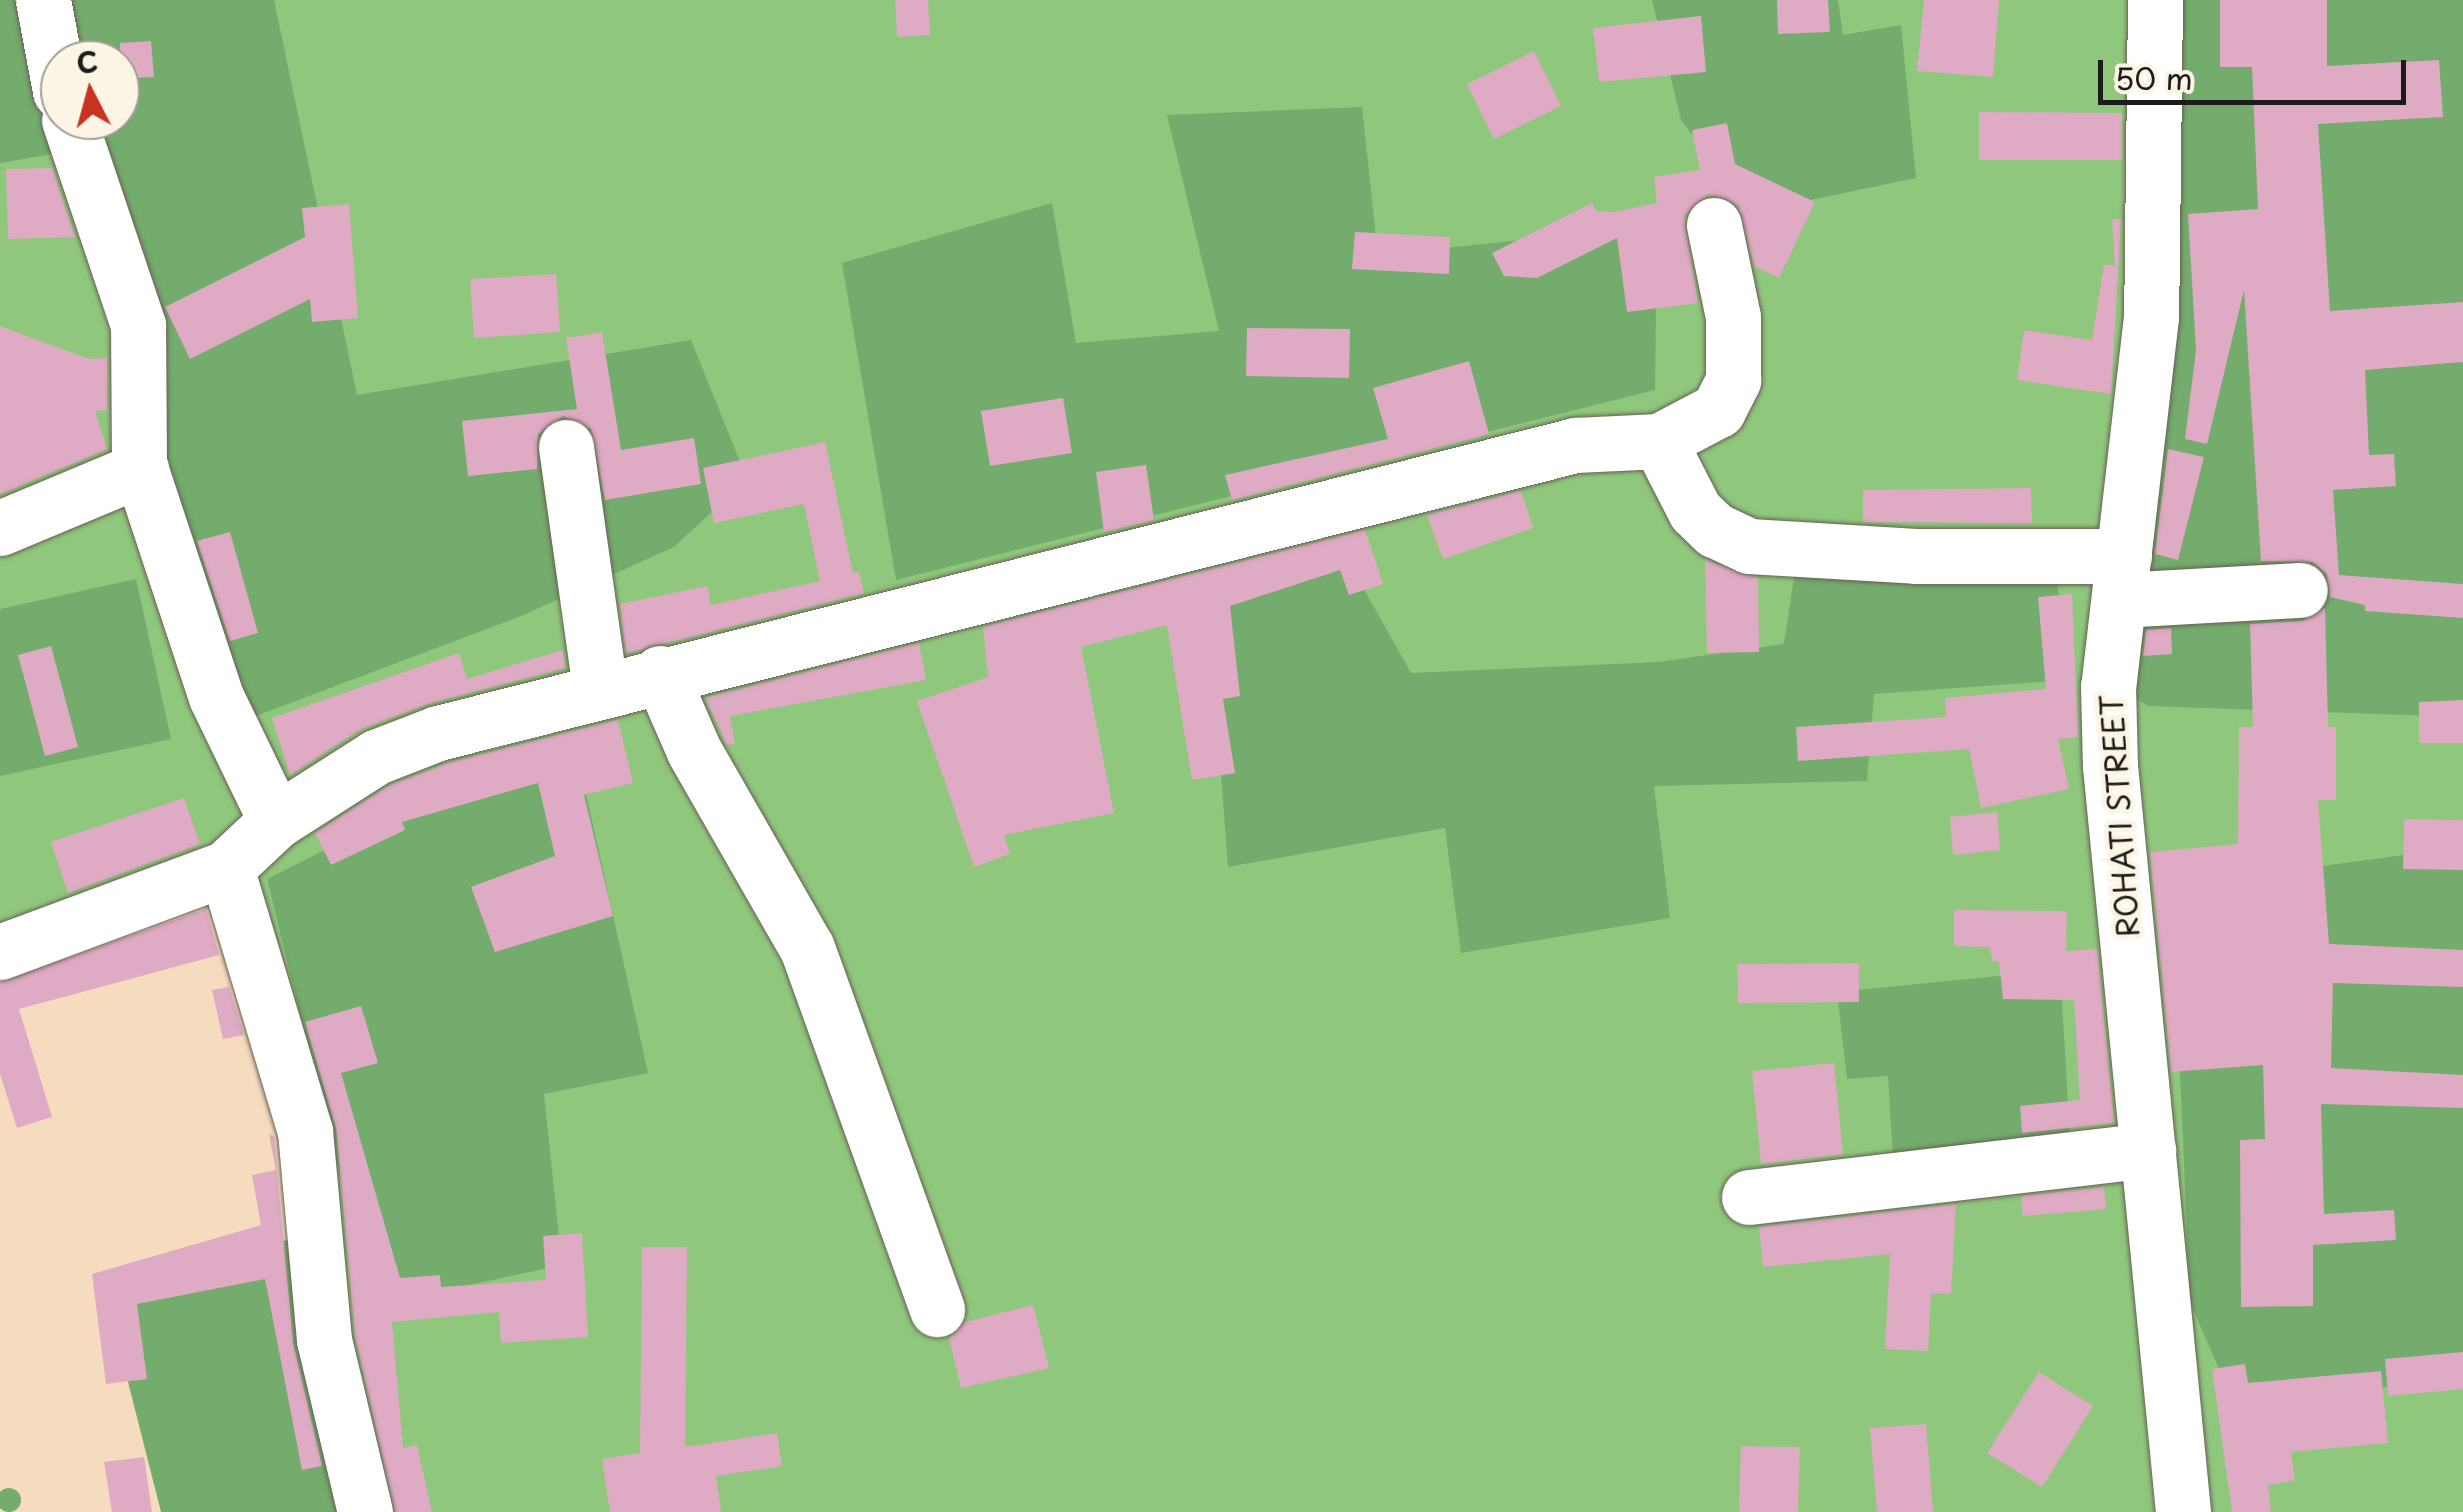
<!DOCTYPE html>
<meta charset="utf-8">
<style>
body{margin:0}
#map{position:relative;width:2463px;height:1512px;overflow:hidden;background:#f5dcbf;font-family:"Playpen Sans",sans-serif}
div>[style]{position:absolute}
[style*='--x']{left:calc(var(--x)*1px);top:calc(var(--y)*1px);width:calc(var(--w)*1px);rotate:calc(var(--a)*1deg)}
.green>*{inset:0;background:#8fc87c}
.forest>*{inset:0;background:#73ac6c}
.round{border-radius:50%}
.building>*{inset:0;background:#dfaac3}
.roads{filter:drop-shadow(0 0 2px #685f55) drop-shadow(0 0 2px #685f55)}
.minor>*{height:55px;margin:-27.5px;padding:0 27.5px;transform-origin:27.5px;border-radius:27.5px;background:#fff}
span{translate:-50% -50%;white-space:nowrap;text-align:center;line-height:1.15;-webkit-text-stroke:10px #fcf5e5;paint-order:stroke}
.street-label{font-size:30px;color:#1c1c1c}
.north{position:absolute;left:40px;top:40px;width:100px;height:100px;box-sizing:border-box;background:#fcf5e5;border:2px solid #a29e95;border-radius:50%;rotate:354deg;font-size:28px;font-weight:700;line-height:40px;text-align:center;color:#1c1c1c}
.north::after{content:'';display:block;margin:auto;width:35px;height:45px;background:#c8321e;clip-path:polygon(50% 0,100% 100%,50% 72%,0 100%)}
.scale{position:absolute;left:2098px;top:60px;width:308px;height:45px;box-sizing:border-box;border:5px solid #1c1c1c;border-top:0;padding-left:12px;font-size:30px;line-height:35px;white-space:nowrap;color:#1c1c1c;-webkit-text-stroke:8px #fcf5e5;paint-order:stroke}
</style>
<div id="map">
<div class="green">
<div style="clip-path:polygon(0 0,35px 0,251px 839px,0 943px)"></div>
<div style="clip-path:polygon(40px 0,2463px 0,2463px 1512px,356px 1512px,228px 857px,259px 841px,120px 120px,120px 60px)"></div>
</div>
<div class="forest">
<div style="clip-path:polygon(0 0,21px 0,64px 152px,0 163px)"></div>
<div style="clip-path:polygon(61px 0,274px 0,357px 395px,691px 340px,747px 479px,674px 547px,521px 616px,243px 721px,163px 509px,79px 120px,120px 120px,120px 60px,66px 60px)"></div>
<div style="clip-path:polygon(1652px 0,1838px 0,1843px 35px,1901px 25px,1916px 178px,1777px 207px,1719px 170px,1681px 120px)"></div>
<div style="clip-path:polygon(2147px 0,2463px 0,2463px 717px,2148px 706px,2100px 676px)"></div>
<div style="clip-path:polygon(1362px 107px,1378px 255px,1657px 226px,1655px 390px,896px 580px,842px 263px,1052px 203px,1076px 343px,1219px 331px,1167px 115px)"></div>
<div style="clip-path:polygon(1338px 543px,1411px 673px,1659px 662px,1784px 644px,1796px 564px,2056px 571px,2068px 680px,1874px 694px,1867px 781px,1654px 786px,1670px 918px,1461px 953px,1445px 828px,1228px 867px,1206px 576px)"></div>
<div style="clip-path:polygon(136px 579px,171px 739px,0 776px,0 609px)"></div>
<div style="clip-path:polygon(573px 735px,648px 1073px,544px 1094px,562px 1265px,372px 1306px,267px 879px,490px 767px)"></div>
<div style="clip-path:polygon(2463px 847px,2463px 1377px,2333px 1394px,2228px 1390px,2190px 1302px,2179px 1051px,2293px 870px)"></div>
<div style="clip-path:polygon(2060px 970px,2070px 1133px,1893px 1157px,1888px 1076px,1847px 1079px,1837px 992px)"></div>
<div style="clip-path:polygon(290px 1239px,338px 1512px,161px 1512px,106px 1295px)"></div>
<div class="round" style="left:-3px;top:1488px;width:24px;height:24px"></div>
</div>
<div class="building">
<div style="clip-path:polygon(895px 0,928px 0,930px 35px,897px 37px)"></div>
<div style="clip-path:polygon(1777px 0,1828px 0,1830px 32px,1778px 34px)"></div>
<div style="clip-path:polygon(1924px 0,1999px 0,1993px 77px,1917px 71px)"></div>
<div style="clip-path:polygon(2220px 0,2327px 0,2327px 66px,2439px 60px,2443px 117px,2318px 124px,2330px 311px,2463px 302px,2463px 362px,2365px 370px,2369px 455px,2394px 454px,2396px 486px,2333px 490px,2339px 575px,2463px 584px,2463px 618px,2365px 611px,2365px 605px,2330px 597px,2327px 574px,2313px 562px,2261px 561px,2244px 290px,2207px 444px,2185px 439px,2196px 350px,2188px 214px,2258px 209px,2252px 67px,2220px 67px)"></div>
<div style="clip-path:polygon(1701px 16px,1706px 72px,1599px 82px,1593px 28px)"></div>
<div style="clip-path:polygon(151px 41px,154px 77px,120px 79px,120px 43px)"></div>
<div style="clip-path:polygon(1534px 51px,1561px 106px,1494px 139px,1467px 84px)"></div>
<div style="clip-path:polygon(1979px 112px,2122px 113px,2122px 160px,1979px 160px)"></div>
<div style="clip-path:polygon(1727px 123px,1735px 164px,1815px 202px,1779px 278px,1754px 266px,1738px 205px,1709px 194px,1684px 216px,1698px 303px,1627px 312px,1617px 238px,1537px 278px,1504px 276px,1492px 253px,1592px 203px,1596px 211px,1614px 212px,1657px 203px,1654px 177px,1700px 170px,1692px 130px)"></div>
<div style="clip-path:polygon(52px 168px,75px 237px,8px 239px,6px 169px)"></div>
<div style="clip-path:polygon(349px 204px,358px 318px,312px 322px,310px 299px,190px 359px,165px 307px,305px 237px,302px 208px)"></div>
<div style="clip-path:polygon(2112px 219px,2121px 219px,2111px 394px,2017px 380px,2024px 330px,2092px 340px,2104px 264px,2115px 266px)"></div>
<div style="clip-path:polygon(1355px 232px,1450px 237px,1449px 274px,1352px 269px)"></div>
<div style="clip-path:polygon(556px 274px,560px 332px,474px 338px,470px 279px)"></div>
<div style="clip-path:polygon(0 326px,89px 359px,107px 358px,107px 410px,95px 411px,107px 449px,0 494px)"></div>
<div style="clip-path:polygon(1247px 328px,1350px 329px,1349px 378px,1246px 376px)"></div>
<div style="clip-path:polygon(602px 332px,621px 450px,694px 438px,701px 484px,605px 500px,591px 429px,563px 416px,538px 434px,537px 469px,468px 476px,462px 421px,577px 409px,566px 338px)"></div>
<div style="clip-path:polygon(1469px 361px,1489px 434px,1232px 500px,1225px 475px,1388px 439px,1373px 388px)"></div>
<div style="clip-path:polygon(1063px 398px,1072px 453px,990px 466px,981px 411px)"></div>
<div style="clip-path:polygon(825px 442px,853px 573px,859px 572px,864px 593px,626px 653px,620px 604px,707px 586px,711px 605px,820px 581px,804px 504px,714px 523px,703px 468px)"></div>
<div style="clip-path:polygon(2168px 449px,2204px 457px,2178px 560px,2155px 554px)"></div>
<div style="clip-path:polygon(1146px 465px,1154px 520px,1104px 532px,1096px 472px)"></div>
<div style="clip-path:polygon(2031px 488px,2032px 523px,1863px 522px,1863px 490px)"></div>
<div style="clip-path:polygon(1521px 491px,1533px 528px,1443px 559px,1427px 515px)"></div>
<div style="clip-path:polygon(1365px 530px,1383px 584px,1349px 595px,1340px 570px,1230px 606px,1240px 696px,1223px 699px,1235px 773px,1192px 780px,1167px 625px,1081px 647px,1114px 813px,1004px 835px,1010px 854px,974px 867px,917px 701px,988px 677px,983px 627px)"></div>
<div style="clip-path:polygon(230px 532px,258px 633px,230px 641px,197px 541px)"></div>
<div style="clip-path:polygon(1705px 560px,1758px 578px,1759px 652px,1707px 653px)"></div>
<div style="clip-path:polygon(2072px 594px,2078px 737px,2058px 739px,2069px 789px,1981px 808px,1969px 749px,1798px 761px,1796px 727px,1946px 717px,1945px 698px,2046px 689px,2038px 597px)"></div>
<div style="clip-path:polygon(2325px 608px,2328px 727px,2336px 727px,2336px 800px,2318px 800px,2329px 944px,2463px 950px,2463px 987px,2333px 983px,2331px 1068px,2463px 1075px,2463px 1108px,2321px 1104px,2324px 1214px,2394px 1210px,2396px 1240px,2313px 1245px,2313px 1306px,2241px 1307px,2240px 1140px,2265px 1139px,2263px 1065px,2171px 1072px,2150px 852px,2238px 844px,2239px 727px,2253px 727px,2250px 624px,2303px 621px)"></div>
<div style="clip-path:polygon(2171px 628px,2172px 654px,2143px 656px,2146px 630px)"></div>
<div style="clip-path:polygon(919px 643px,926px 680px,730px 716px,735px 744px,727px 745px,705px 698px)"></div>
<div style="clip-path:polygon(51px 646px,78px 747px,45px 756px,18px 655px)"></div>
<div style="clip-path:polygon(563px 650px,565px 668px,427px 704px,359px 730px,290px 775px,272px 718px,459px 653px,467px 679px)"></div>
<div style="clip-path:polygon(2463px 700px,2463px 743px,2419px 743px,2419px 702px)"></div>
<div style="clip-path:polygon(618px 720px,633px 783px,584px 795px,613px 916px,495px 952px,471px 887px,555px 856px,538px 783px,402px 822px,405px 830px,331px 865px,315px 833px,390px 785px,448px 763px)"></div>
<div style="clip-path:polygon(184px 798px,200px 844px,68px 893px,51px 842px)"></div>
<div style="clip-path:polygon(1997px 812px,2000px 850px,1953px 855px,1950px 817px)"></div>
<div style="clip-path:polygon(2404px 819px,2463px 820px,2463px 870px,2403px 869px)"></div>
<div style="clip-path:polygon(206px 909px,219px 955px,19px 1009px,52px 1117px,17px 1128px,0 1074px,0 982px)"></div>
<div style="clip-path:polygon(1954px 910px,2067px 911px,2066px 951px,2097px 949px,2114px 1123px,2022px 1133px,2020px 1106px,2080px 1100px,2074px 1000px,2003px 999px,1999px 961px,1992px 961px,1990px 947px,1954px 946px)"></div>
<div style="clip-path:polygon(1859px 963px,1859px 1002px,1738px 1003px,1737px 964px)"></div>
<div style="clip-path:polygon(229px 987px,244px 1035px,223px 1039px,212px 990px)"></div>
<div style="clip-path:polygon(361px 1006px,378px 1063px,341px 1073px,400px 1278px,440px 1275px,441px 1287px,546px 1280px,543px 1236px,582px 1233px,588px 1337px,501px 1343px,499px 1312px,392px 1322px,403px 1448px,417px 1445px,432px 1512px,395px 1512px,355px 1335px,336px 1128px,305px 1022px)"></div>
<div style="clip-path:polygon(1834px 1063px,1843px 1154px,1761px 1164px,1752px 1071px)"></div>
<div style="clip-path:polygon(269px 1134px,274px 1137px,293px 1343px,322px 1466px,302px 1470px,265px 1279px,137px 1304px,147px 1379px,106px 1384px,92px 1274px,261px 1225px,252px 1175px,276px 1170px)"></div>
<div style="clip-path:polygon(2104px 1187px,2106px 1209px,2023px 1216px,2021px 1196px)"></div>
<div style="clip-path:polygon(1956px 1204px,1951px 1294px,1931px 1293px,1928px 1351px,1885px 1349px,1890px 1254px,1763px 1267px,1759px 1227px)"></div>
<div style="clip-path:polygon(642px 1247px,687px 1247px,685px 1447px,777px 1433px,782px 1466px,716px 1476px,721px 1512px,610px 1512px,602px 1459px,640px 1453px)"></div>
<div style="clip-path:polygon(1033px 1305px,1049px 1368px,961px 1388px,949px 1338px,965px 1322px)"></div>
<div style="clip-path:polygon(2463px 1352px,2463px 1389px,2388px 1396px,2385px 1359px)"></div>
<div style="clip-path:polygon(2245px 1364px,2248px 1383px,2381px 1371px,2388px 1443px,2291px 1452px,2295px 1480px,2268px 1485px,2271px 1512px,2232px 1512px,2212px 1369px)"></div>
<div style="clip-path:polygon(2039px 1372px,2093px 1406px,2042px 1487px,1987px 1453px)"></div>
<div style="clip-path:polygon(1926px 1424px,1933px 1512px,1877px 1512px,1870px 1428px)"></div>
<div style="clip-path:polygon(1741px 1446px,1800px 1447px,1798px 1512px,1739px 1512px)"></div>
<div style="clip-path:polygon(144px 1457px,152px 1512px,112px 1512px,104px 1462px)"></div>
</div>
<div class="roads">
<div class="minor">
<div style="--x:43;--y:0;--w:93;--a:79.4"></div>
<div style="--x:2155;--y:0;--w:317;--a:90.7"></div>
<div style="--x:2151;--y:317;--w:371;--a:96.6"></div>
<div style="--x:2108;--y:686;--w:80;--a:88.6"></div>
<div style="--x:2110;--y:766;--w:750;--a:84.41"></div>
<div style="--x:1659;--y:441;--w:67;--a:-27.7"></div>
<div style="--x:1718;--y:410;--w:34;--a:-63"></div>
<div style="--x:1733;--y:380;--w:63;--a:-90"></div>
<div style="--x:1733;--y:317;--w:94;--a:-101.7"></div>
<div style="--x:566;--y:447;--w:245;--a:82"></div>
<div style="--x:0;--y:528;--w:153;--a:-22.7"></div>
<div style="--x:2120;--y:600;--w:180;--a:-3.2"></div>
<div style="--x:660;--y:673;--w:85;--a:66.4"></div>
<div style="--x:694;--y:751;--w:227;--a:60.2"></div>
<div style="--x:807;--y:948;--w:384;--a:70.2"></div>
<div style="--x:276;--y:821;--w:119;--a:-32.6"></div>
<div style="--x:376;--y:757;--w:66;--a:-21.2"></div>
<div style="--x:438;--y:733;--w:1173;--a:-14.21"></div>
<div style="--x:1575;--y:445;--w:84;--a:-2.7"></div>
<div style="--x:1659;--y:441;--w:79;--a:62.8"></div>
<div style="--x:1695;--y:511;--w:28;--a:44"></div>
<div style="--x:1715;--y:530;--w:38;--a:25"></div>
<div style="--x:1749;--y:546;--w:167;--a:3.4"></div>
<div style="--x:1916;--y:556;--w:208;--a:0"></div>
<div style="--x:226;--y:868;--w:275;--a:73.3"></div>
<div style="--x:305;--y:1131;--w:210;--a:84.8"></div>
<div style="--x:324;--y:1340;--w:177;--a:76.6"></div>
<div style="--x:0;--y:952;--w:241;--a:-20.4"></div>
<div style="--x:226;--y:868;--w:69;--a:-43.2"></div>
<div style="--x:276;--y:821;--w:138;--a:-115.8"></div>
<div style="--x:216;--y:697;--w:245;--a:-108.3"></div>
<div style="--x:139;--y:464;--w:139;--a:-90.4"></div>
<div style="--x:138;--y:325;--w:216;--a:-108.6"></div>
<div style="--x:1749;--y:1197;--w:402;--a:-6.7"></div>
</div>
</div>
<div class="street-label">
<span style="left:2119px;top:816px;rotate:-94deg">ROHATI STREET</span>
</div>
<div class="north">С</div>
<div class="scale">50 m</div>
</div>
